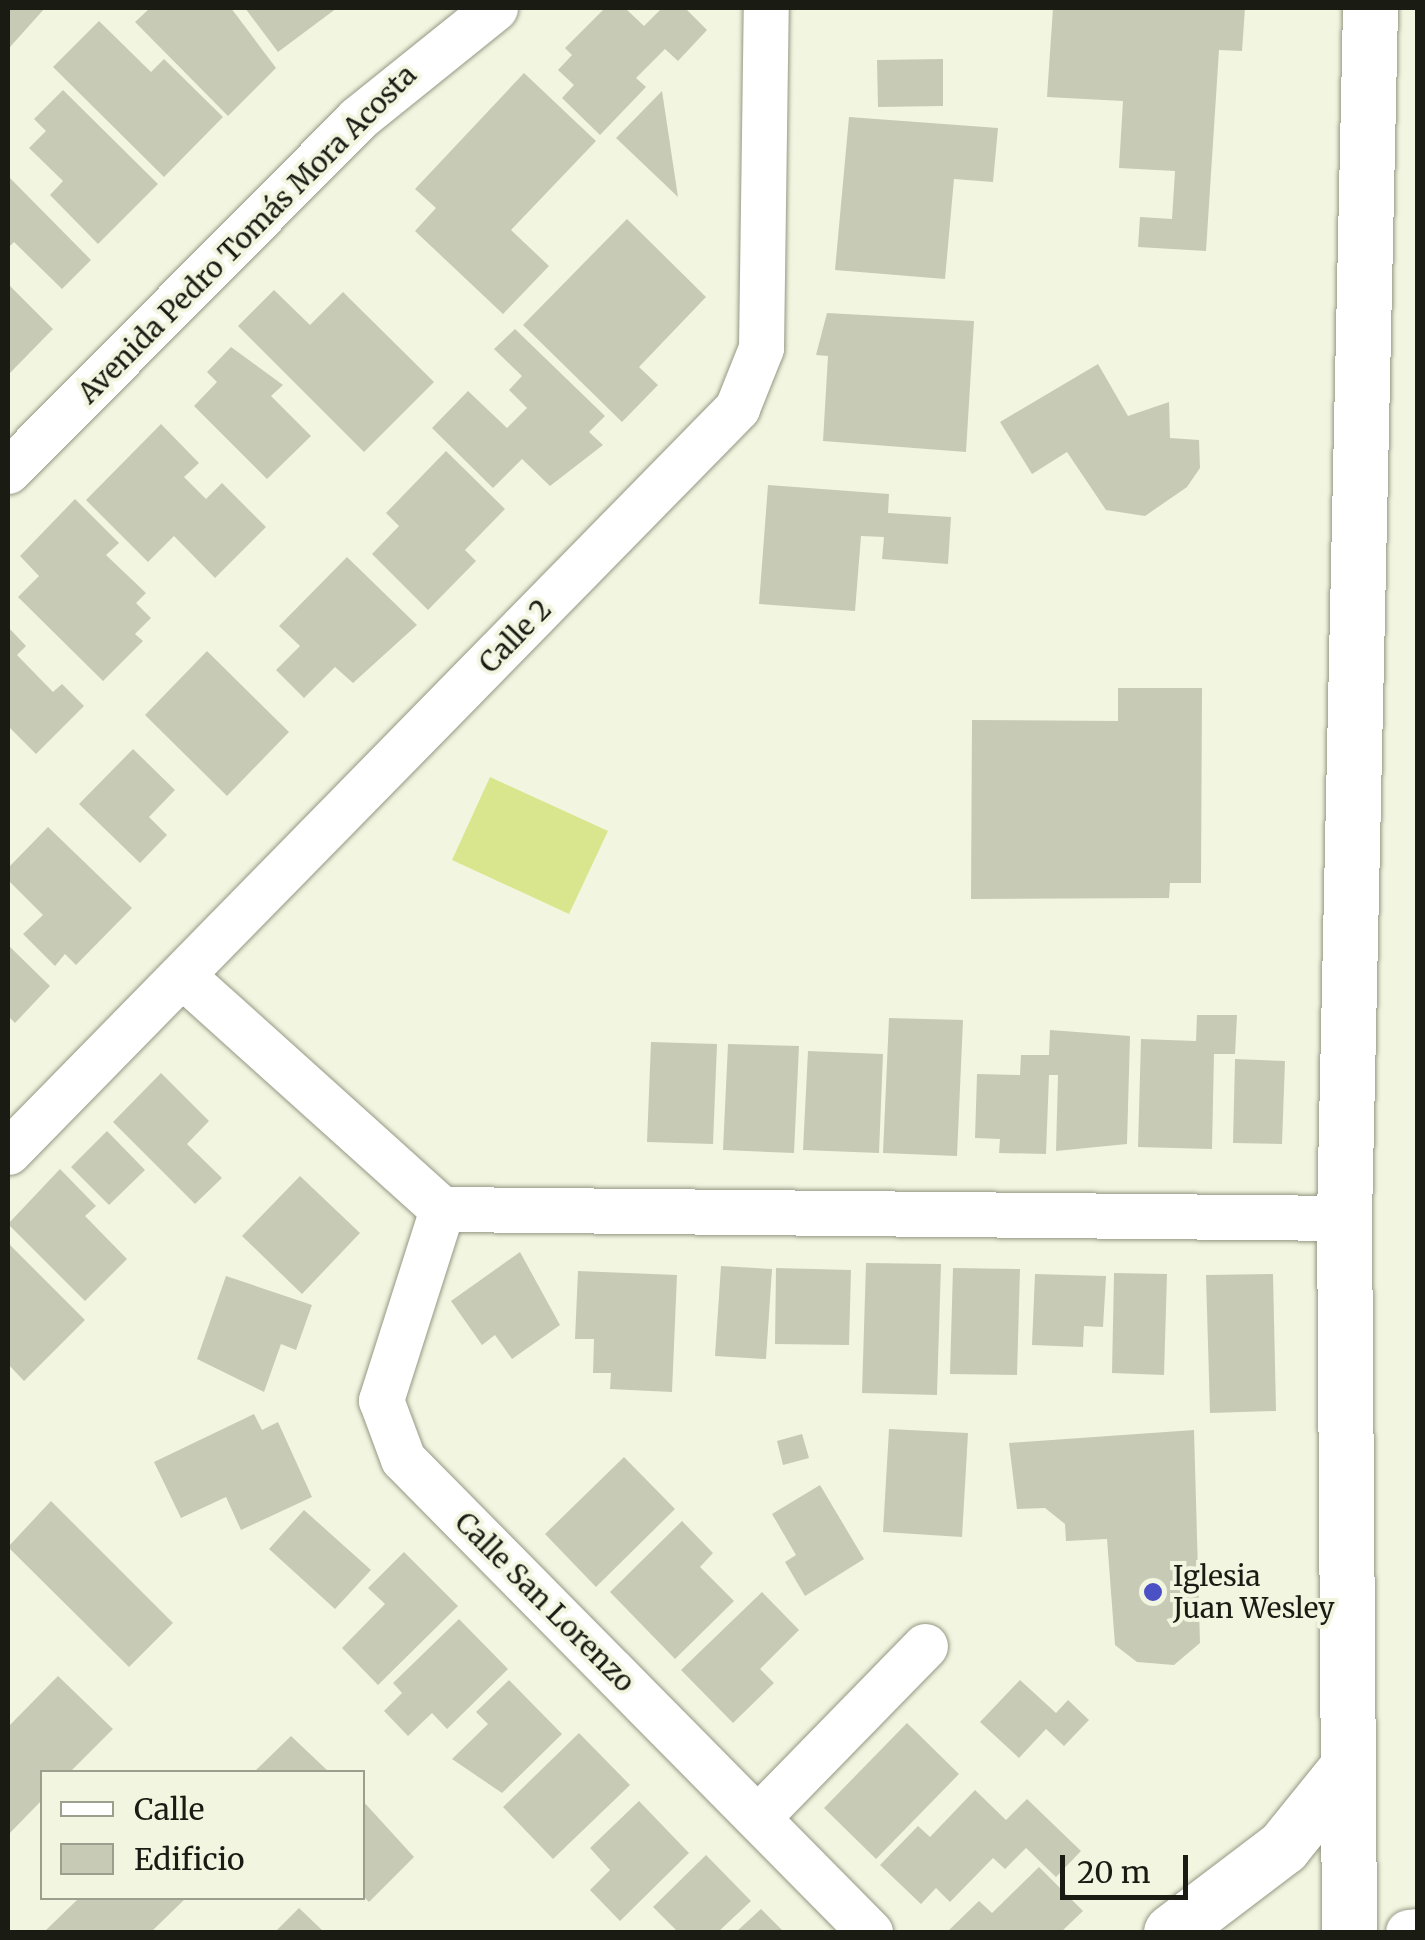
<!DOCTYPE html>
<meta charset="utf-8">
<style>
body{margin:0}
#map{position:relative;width:1425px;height:1940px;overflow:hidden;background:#f2f6e0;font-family:Merriweather,serif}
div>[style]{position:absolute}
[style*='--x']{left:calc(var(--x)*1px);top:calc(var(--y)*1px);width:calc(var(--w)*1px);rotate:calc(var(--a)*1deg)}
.green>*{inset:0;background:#d9e68d}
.building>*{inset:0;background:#c7cbb6}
.roads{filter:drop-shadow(0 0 2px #949884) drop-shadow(0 0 2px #949884)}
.minor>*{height:45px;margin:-22.5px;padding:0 22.5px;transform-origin:22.5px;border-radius:22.5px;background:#fff}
.major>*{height:55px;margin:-27.5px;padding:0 27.5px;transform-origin:27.5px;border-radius:27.5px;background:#fff}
.dots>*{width:28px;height:28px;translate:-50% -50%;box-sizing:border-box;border:5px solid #f2f6e0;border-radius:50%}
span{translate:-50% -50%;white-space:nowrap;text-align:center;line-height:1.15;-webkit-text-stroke:8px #f2f6e0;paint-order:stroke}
.street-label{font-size:28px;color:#1a1c14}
.poi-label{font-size:28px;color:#1a1c14}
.left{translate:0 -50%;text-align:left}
.frame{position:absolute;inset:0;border:10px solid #1a1c14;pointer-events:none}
.legend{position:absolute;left:40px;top:1770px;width:325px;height:130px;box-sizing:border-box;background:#f2f6e0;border:2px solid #9c9f8e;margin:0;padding:12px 18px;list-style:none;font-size:30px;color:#1a1c14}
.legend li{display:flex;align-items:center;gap:20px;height:50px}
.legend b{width:50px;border:2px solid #9c9f8e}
.scale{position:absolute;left:1060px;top:1855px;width:128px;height:45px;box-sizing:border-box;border:5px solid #1a1c14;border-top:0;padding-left:12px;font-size:30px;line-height:35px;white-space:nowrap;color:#1a1c14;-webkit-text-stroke:8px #f2f6e0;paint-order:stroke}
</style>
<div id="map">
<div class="green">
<div style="clip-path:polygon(490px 777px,608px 831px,569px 914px,452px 860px)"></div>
</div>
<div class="building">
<div style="clip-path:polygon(8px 8px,45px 8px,10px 47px,8px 45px)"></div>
<div style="clip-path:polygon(150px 8px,231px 8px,276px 68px,228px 116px,135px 22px)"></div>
<div style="clip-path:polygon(245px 8px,337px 8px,278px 52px)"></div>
<div style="clip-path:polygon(605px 8px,625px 8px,644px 26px,662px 8px,685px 8px,707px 30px,678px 61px,665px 49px,636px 78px,646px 87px,600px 135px,562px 98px,574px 85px,558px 70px,572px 55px,565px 48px)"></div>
<div style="clip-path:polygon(1053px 8px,1245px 8px,1242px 51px,1219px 50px,1206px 251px,1138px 247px,1140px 217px,1172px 219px,1175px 171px,1119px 168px,1123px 101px,1047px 97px)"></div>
<div style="clip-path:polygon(99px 21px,151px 72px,164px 59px,223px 117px,164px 177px,53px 67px)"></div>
<div style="clip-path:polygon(943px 59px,943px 106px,878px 107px,877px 60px)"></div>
<div style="clip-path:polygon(524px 73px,596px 141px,511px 230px,549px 266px,503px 314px,415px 231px,436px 208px,415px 189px)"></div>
<div style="clip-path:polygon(63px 90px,158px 184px,98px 244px,50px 195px,63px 181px,29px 148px,46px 131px,34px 119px)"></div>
<div style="clip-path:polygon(662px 91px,678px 197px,616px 138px)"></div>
<div style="clip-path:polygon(849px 117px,998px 128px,993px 182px,954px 179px,945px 279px,835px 270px)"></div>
<div style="clip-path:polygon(8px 176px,91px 260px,62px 289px,14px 242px,8px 248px)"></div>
<div style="clip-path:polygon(627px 219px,706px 297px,639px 367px,658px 385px,622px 422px,523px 325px)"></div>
<div style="clip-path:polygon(8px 284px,53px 329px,8px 375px)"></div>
<div style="clip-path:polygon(274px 290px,310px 325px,343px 292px,434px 382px,364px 452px,238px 326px)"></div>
<div style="clip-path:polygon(827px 313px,974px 321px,966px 452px,823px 441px,828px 356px,816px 355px)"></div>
<div style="clip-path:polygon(515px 329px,605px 416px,589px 432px,603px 445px,550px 486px,522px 459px,493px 488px,432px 428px,468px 391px,507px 428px,527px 408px,509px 390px,522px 376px,494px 349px)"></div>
<div style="clip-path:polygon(231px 347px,283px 385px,271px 396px,311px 436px,267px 479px,194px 406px,217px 382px,207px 372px)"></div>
<div style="clip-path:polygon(1098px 364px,1128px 416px,1169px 402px,1170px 438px,1199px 440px,1200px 468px,1187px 487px,1145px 516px,1106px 510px,1067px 452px,1032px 474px,1000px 422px)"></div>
<div style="clip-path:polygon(161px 424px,199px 463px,184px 477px,206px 499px,222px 483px,266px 527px,215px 578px,174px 536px,148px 562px,86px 500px)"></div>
<div style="clip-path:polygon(446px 451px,505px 509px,465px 550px,476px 561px,428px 610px,372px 554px,399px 526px,386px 513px)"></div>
<div style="clip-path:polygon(768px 485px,889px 494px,888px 513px,951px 517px,948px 564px,882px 559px,884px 537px,861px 536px,855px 611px,759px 604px)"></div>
<div style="clip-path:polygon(75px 499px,119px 543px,106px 555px,146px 593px,136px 603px,151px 618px,135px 634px,143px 641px,103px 681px,18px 597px,39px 576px,20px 556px)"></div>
<div style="clip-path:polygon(347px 557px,417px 625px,353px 683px,335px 667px,304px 698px,276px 670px,300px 646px,279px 626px)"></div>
<div style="clip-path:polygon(8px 627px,26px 646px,17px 655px,53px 692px,62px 684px,84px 706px,36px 754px,8px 726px)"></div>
<div style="clip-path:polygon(207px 651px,289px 732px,227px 796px,145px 715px)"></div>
<div style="clip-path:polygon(1118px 688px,1202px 688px,1201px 883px,1170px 883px,1169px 898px,971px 899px,972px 720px,1118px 721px)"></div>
<div style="clip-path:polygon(133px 749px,175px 790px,149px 817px,167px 835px,140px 863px,79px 804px)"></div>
<div style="clip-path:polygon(48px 827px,132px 908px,76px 965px,65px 954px,55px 966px,23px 934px,43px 915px,8px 880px,8px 868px)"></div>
<div style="clip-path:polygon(8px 945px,50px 986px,15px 1023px,8px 1016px)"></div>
<div style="clip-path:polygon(1197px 1015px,1237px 1015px,1235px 1054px,1214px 1054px,1212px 1149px,1138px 1147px,1141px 1039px,1196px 1041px)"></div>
<div style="clip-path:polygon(889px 1018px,963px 1020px,957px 1156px,883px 1153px)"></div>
<div style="clip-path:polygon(1050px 1030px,1130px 1036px,1127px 1144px,1056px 1151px,1058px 1075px,1049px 1075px,1046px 1154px,999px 1153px,1000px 1139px,975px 1138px,977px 1074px,1020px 1075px,1021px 1055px,1049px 1055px)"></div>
<div style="clip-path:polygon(651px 1042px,717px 1044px,713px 1144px,647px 1142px)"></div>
<div style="clip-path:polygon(728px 1044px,799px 1046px,794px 1153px,723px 1150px)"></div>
<div style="clip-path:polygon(808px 1051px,883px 1054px,879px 1153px,803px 1150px)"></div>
<div style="clip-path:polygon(1235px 1059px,1285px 1061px,1282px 1144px,1233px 1143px)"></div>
<div style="clip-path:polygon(161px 1073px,209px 1121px,187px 1144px,222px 1178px,195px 1204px,113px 1122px)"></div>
<div style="clip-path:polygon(107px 1131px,145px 1170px,109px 1205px,71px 1167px)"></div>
<div style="clip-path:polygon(60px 1169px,96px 1206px,85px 1216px,127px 1259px,85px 1301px,8px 1224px)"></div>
<div style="clip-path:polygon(300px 1176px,360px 1233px,302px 1294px,242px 1236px)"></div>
<div style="clip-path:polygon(8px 1243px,85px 1320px,24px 1381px,8px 1364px)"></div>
<div style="clip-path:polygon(520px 1252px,560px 1325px,512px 1359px,495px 1335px,482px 1345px,451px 1301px)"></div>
<div style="clip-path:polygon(866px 1263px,941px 1264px,937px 1395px,862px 1393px)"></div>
<div style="clip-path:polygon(721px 1266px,772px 1269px,766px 1359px,715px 1356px)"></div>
<div style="clip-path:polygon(776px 1268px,851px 1270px,849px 1345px,775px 1344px)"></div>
<div style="clip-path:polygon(953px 1268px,1020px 1269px,1017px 1375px,950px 1374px)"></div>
<div style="clip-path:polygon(578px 1271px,677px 1275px,672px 1392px,610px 1389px,611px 1373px,593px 1373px,594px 1339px,575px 1339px)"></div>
<div style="clip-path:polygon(1114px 1273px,1167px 1274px,1164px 1375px,1112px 1373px)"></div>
<div style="clip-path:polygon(1035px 1274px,1106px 1276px,1103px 1327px,1084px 1326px,1083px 1347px,1032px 1345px)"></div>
<div style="clip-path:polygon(1273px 1274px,1276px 1411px,1210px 1413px,1206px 1275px)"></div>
<div style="clip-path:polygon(226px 1276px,312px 1305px,296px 1350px,281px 1344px,264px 1392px,197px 1359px)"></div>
<div style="clip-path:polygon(254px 1414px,262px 1430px,278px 1422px,312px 1497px,241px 1530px,226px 1497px,181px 1518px,154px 1462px)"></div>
<div style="clip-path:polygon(889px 1429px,968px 1433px,962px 1537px,883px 1532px)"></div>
<div style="clip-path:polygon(1194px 1430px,1200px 1643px,1174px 1665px,1137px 1662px,1115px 1645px,1107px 1539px,1066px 1541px,1065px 1524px,1045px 1508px,1017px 1509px,1009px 1443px)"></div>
<div style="clip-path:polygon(802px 1434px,809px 1458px,783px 1465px,777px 1441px)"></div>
<div style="clip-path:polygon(624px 1457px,675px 1509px,596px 1587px,545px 1534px)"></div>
<div style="clip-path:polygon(820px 1485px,864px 1559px,805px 1596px,785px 1562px,796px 1555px,772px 1514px)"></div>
<div style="clip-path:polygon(51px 1501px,173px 1623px,129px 1667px,8px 1547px)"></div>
<div style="clip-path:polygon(304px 1510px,371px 1570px,335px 1609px,269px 1549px)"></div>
<div style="clip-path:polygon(682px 1521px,713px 1553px,700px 1567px,734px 1601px,675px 1659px,610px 1592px)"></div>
<div style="clip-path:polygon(404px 1552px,458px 1606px,378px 1685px,342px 1648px,385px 1604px,368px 1588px)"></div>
<div style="clip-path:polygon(762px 1592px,799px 1630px,760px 1669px,774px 1683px,733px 1723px,681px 1670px)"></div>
<div style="clip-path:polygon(459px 1619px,508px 1669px,447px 1729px,432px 1713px,408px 1736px,384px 1711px,402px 1693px,393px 1683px)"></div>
<div style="clip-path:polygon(58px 1676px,113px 1729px,70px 1772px,42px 1772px,42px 1800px,8px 1835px,8px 1727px)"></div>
<div style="clip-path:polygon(509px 1680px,562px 1734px,502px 1793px,452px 1759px,488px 1724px,476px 1712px)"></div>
<div style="clip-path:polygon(1020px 1680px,1056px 1713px,1068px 1700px,1089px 1720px,1064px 1746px,1046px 1729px,1019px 1758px,980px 1722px)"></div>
<div style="clip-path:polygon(907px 1723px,959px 1774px,876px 1859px,824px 1808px)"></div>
<div style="clip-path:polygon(579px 1733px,630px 1785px,553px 1859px,503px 1807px)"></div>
<div style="clip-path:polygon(291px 1736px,329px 1772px,254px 1772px)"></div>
<div style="clip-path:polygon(975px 1790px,1006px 1820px,1027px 1799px,1081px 1851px,1056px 1877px,1026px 1848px,1005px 1869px,993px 1858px,950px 1902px,936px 1888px,921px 1904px,880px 1865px,918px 1826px,930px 1837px)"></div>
<div style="clip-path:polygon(362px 1800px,414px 1857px,369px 1902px,362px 1895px)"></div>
<div style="clip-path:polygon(639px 1801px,689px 1853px,620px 1921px,590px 1890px,610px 1870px,590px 1848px)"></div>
<div style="clip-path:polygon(706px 1855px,751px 1901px,718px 1932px,678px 1932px,653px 1907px)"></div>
<div style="clip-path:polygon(1039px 1867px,1083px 1911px,1061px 1932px,947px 1932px,979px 1901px,992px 1913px)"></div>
<div style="clip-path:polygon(79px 1898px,186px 1898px,151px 1932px,44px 1932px)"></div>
<div style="clip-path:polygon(299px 1908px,324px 1932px,275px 1932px)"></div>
<div style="clip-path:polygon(761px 1909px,784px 1932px,736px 1932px)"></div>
</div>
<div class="roads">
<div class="minor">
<div style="--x:8;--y:471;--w:496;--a:-45.2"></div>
<div style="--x:357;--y:119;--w:177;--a:-38.8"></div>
<div style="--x:183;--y:976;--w:348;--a:42"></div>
<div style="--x:442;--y:1209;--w:902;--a:0.57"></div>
<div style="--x:8;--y:1152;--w:1042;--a:-45.58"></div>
<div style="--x:737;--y:408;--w:65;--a:-68.2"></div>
<div style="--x:761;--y:348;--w:340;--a:-89.2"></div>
<div style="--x:442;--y:1209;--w:201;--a:107.7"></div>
<div style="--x:381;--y:1400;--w:63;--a:69.6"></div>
<div style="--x:403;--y:1459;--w:665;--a:45.37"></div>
<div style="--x:758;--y:1817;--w:239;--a:-45.7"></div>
<div style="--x:1408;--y:1932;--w:10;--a:-6"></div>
</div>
<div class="major">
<div style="--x:1171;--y:1932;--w:141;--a:-37.2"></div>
<div style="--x:1283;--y:1847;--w:100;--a:-51.1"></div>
<div style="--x:1349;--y:1932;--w:714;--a:-90.4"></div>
<div style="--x:1344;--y:1218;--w:1210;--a:-88.77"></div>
</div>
</div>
<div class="dots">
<div style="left:1153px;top:1592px;background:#4b50c5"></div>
</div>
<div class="street-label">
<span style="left:247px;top:234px;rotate:-45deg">Avenida Pedro Tomás Mora Acosta</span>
<span style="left:515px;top:636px;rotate:-46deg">Calle 2</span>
<span style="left:545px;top:1602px;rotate:45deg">Calle San Lorenzo</span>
</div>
<div class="poi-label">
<span class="left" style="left:1173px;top:1592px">Iglesia<br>Juan Wesley</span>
</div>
<div class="frame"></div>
<ul class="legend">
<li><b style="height:12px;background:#fff"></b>Calle</li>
<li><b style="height:28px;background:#c7cbb6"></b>Edificio</li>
</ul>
<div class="scale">20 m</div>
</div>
